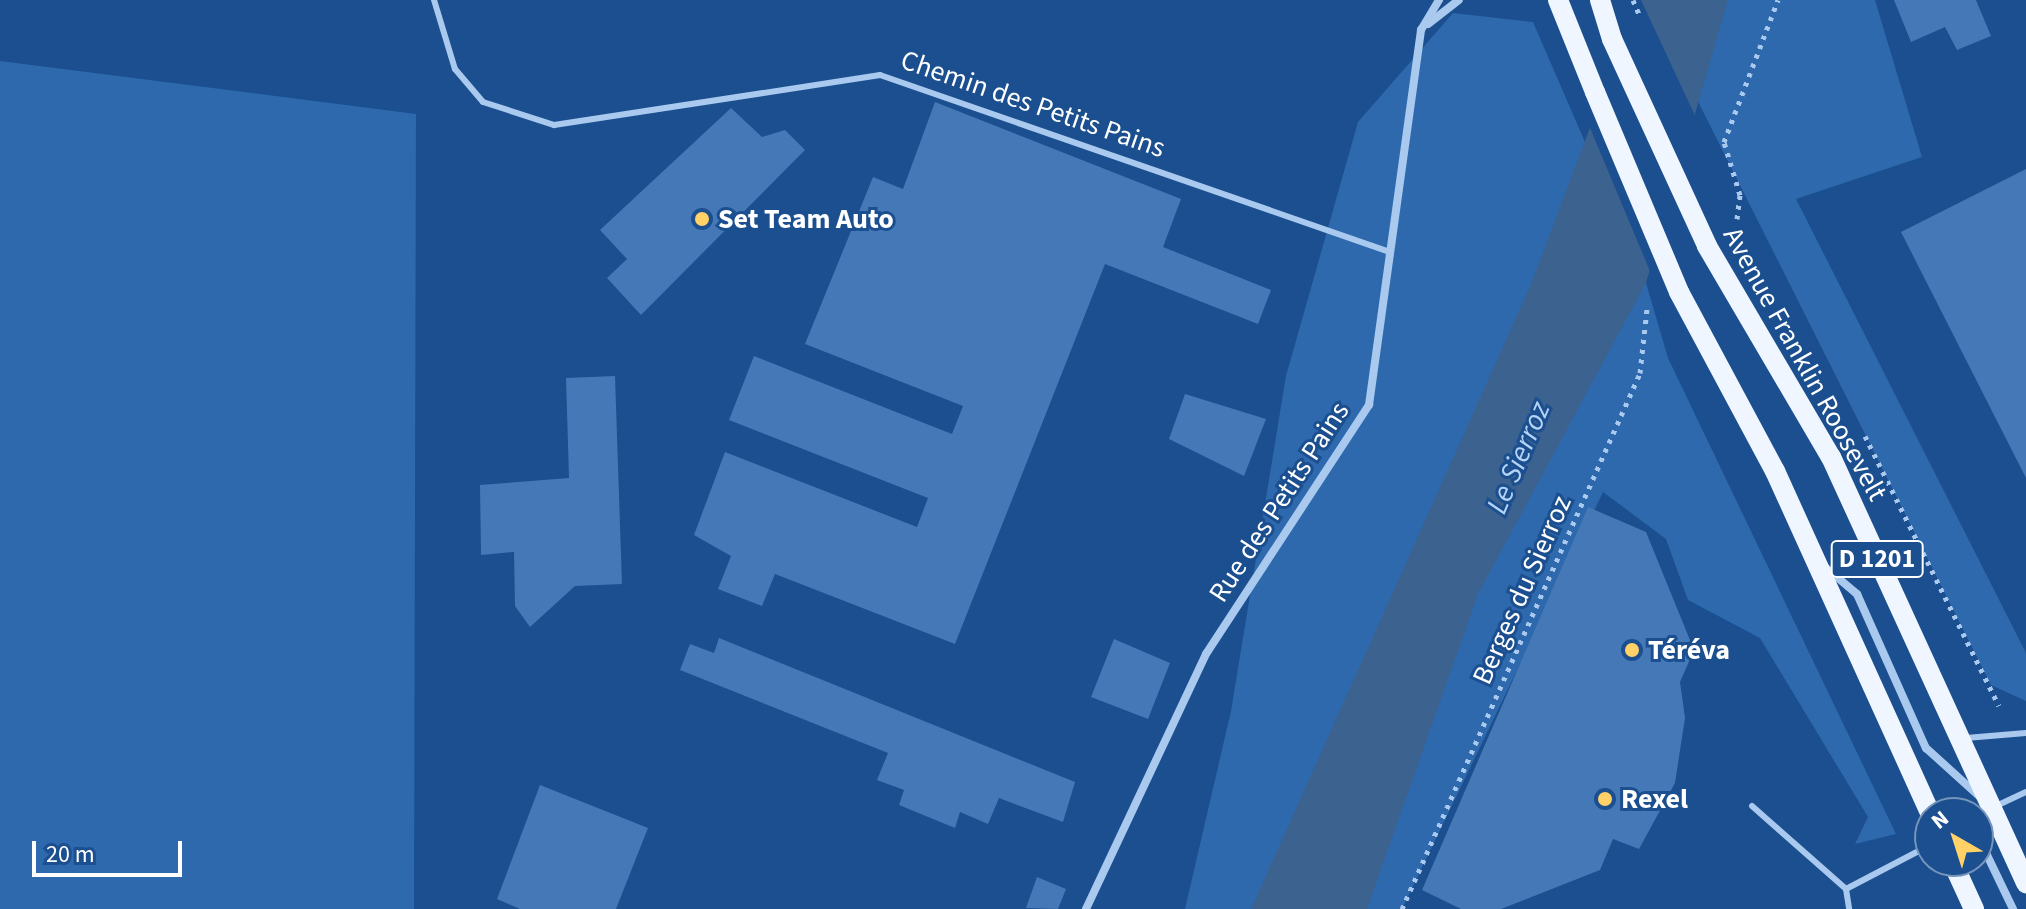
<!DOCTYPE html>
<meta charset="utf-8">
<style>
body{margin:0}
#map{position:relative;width:2026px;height:909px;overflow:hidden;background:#1b4f8f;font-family:"Source Sans 3",sans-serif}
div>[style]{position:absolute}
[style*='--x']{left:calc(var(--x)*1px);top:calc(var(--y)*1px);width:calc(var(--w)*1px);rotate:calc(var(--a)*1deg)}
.green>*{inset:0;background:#2e69ad}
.water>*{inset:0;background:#3c6290}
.pier>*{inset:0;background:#1b4f8f}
.building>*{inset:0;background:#4478b7}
.path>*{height:5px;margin-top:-2.5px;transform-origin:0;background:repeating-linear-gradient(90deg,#a9c9ee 0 4px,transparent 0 10px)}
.lane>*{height:6px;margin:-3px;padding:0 3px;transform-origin:3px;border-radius:3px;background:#a9c9ee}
.street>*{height:8px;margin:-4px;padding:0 4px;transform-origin:4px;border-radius:4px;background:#a9c9ee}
.primary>*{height:20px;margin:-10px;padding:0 10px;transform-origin:10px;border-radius:10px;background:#f0f6ff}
.path-bridge>*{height:5px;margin-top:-2.5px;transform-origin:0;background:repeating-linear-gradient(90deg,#a9c9ee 0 4px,transparent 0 10px)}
.primary-bridge>*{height:20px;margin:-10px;padding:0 10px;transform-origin:10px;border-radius:10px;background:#f0f6ff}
.dots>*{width:22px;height:22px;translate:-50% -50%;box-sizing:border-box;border:4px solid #1b4f8f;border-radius:50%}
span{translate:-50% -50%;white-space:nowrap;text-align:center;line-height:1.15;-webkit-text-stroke:6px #1b4f8f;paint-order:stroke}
.shield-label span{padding:2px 6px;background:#1b4f8f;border:2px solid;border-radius:6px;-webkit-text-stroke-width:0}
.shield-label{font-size:26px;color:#fff;font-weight:700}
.street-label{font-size:28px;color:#fff}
.poi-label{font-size:28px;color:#fff;font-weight:700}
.left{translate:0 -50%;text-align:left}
.water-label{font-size:30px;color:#b5d3f5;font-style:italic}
.north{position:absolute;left:1914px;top:797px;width:80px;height:80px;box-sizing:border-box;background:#1b4f8f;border:2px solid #7695bc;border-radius:50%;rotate:321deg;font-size:22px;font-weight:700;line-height:32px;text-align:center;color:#fff}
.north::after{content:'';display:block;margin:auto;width:28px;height:36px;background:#ffd166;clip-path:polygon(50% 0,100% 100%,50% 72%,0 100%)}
.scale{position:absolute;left:32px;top:841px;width:150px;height:36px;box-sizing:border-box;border:4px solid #fff;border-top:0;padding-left:10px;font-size:24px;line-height:28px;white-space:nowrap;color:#fff;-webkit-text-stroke:6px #1b4f8f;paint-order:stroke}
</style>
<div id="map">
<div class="green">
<div style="clip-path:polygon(1647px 0,1875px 0,1922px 157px,1796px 199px,2026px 653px,2026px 701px,1991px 685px)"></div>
<div style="clip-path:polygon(1453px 13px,1533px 22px,1646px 283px,1668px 358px,1896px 834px,1855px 844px,1868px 817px,1760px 638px,1688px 600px,1666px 539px,1603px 492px,1402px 909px,1185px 909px,1231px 711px,1286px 376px,1358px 122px)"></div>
<div style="clip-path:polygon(0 61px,416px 114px,414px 909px,0 909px)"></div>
</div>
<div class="water">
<div style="clip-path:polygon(1638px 0,1728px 0,1646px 283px,1478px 594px,1367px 909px,1251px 909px,1531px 284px)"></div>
</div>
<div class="pier">
<div style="clip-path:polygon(1634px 0,1641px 0,1697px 120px,1652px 276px,1588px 123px)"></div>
</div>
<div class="building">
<div style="clip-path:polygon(1894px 0,1976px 0,1991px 36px,1957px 50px,1945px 27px,1911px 42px)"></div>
<div style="clip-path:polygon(935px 102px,1181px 199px,1163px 247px,1271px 290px,1258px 324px,1105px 264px,955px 644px,775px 574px,762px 606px,718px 589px,731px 556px,694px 535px,725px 452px,917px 527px,928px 498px,729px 420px,754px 356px,952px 434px,963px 406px,805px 344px,873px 177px,903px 189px)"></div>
<div style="clip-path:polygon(731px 108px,762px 137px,785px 130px,805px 150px,641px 315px,607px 278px,627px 259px,600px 230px)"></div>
<div style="clip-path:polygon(2026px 169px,2026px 478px,1901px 232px)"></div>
<div style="clip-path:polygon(615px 376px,622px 584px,575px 586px,530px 627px,515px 606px,514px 552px,481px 555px,480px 485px,569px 478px,566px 378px)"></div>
<div style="clip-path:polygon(1185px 394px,1266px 419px,1244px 476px,1169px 439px)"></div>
<div style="clip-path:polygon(1588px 507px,1646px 532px,1694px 650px,1680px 682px,1685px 718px,1675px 783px,1639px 849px,1613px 839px,1600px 870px,1501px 909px,1461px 909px,1422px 890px)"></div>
<div style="clip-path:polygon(719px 638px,1075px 782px,1063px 822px,999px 798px,988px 824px,960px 812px,955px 828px,899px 805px,904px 790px,877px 780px,888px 753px,680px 670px,690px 644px,714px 653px)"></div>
<div style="clip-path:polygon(1114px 639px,1170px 663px,1148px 719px,1091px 697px)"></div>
<div style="clip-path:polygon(540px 785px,648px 828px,616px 909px,520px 909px,497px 899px)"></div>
<div style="clip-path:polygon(1037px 877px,1066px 889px,1058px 909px,1026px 908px)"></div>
</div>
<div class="path">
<div style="--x:1737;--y:219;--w:24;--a:-83"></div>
<div style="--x:1740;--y:195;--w:55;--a:-106.8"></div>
<div style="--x:1724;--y:142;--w:152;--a:-69.2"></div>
<div style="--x:1865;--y:436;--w:301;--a:63.6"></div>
<div style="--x:1402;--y:909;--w:586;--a:-66.06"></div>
<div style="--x:1640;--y:373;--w:64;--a:-83.8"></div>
</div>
<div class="lane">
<div style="--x:434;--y:0;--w:72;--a:73.1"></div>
<div style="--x:455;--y:69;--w:43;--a:49.7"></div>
<div style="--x:483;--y:102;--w:75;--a:17.9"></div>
<div style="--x:554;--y:125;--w:330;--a:-8.7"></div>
<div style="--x:880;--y:75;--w:540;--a:19.14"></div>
<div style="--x:1966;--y:738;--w:60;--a:-4.8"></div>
<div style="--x:1752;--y:806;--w:125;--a:41.4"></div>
<div style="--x:1846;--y:889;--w:20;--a:81"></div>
<div style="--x:1996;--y:806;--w:33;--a:-25"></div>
<div style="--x:1846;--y:889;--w:95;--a:-27.6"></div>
</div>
<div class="street">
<div style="--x:1428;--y:24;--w:39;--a:-38"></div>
<div style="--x:1825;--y:567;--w:42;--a:40.2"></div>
<div style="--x:1857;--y:594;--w:169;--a:65.9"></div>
<div style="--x:1926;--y:748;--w:72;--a:42.2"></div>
<div style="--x:1978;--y:852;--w:9;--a:18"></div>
<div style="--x:1987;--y:855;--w:60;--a:64.3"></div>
<div style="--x:1086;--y:909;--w:282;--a:-64.8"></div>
<div style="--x:1206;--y:654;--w:298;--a:-56.8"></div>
<div style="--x:1369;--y:405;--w:379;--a:-82.1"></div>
<div style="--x:1421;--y:30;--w:35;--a:-59"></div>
</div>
<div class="primary">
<div style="--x:1558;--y:0;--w:99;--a:68.1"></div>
<div style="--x:1600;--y:0;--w:41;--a:72.9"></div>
<div style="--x:1707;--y:246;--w:245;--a:59.6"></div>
<div style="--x:1831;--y:457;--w:469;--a:65.4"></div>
<div style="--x:1679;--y:292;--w:203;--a:61.8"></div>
<div style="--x:1775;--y:471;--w:375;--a:65.6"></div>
<div style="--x:1952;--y:861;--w:53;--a:65.4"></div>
</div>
<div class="path-bridge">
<div style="--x:1633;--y:0;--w:15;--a:67"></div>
</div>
<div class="primary-bridge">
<div style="--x:1612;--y:39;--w:228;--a:65.3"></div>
<div style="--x:1595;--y:92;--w:217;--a:67.2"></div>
</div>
<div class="dots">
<div style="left:702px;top:219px;background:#ffd166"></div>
<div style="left:1632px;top:650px;background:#ffd166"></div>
<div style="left:1605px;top:799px;background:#ffd166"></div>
</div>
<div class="shield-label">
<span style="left:1877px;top:559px">D 1201</span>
</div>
<div class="street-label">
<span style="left:1033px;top:104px;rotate:19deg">Chemin des Petits Pains</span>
<span style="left:1805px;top:364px;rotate:61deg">Avenue Franklin Roosevelt</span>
<span style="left:1279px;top:502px;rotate:-57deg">Rue des Petits Pains</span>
<span style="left:1522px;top:590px;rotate:-66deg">Berges du Sierroz</span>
</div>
<div class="poi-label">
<span class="left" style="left:718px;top:219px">Set Team Auto</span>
<span class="left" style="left:1648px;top:650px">Téréva</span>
<span class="left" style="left:1621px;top:799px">Rexel</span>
</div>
<div class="water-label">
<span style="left:1519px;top:458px;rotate:-67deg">Le Sierroz</span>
</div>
<div class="north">N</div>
<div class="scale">20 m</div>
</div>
